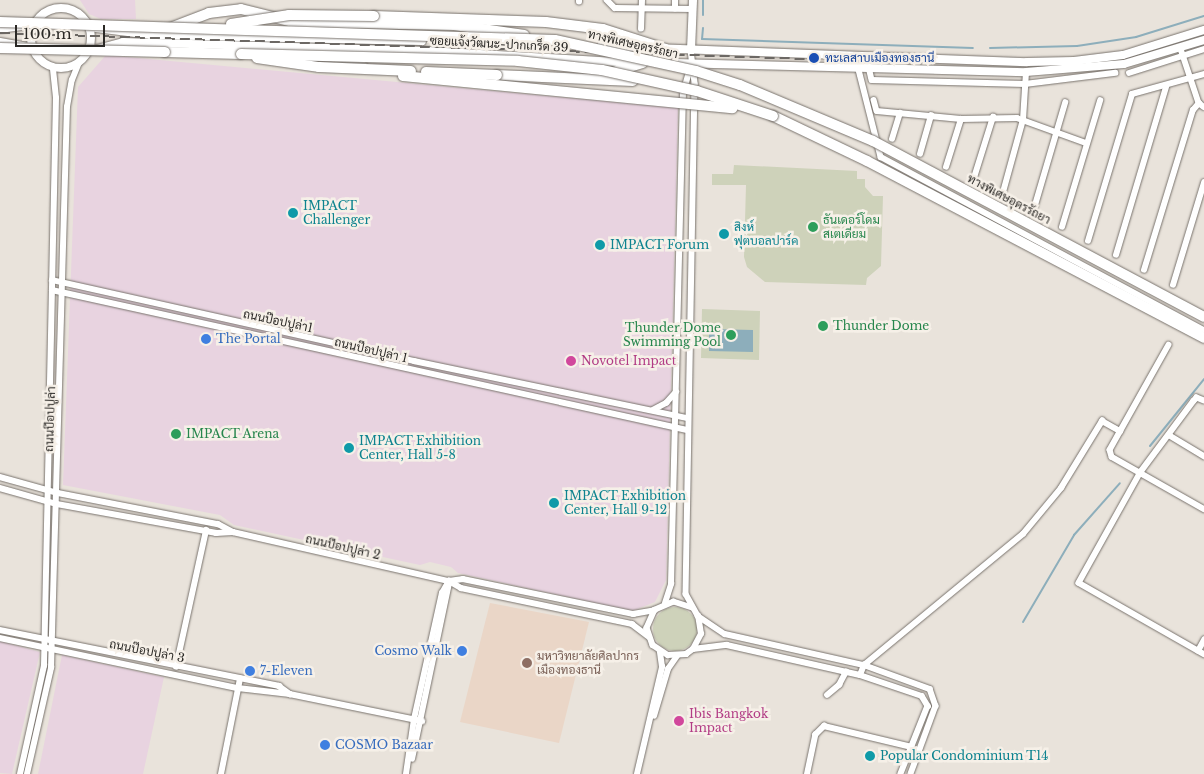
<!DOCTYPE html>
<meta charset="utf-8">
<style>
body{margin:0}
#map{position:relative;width:1204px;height:774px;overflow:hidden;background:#e9e3db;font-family:"Libre Baskerville",Sarabun,serif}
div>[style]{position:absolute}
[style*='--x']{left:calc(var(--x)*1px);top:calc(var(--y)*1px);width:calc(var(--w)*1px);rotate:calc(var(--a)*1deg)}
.commercial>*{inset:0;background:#e8d3e0}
.education>*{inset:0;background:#ead6c7}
.green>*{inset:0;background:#ced2ba}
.round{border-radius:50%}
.water>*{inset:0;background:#8daebb}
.stream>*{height:2px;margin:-1px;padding:0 1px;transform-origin:1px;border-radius:1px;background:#8daebb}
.roads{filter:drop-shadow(0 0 1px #79736d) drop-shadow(0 0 1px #79736d)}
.street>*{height:5.5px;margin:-2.75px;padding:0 2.75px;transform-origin:2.75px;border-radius:2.75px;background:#fff}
.secondary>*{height:8px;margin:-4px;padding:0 4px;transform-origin:4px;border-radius:4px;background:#fff}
.secondary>.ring{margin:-4px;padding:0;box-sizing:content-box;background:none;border:8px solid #fff;border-radius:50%}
.highway>*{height:10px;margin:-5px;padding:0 5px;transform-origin:5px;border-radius:5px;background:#fff}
.rail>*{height:2px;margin-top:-1px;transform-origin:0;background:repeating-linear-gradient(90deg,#6c6864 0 10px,transparent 0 15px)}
.bridges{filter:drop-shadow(0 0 1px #79736d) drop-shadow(0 0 1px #79736d)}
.highway-bridge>*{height:10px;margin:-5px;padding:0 5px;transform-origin:5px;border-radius:5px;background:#fff}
.dots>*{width:14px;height:14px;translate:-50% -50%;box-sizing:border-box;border:2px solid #f6f0e8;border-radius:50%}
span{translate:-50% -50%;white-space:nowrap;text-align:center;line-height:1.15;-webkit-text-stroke:5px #f6f0e8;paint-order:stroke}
.street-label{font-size:12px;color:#2b2926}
.transit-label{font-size:12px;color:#164399}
.left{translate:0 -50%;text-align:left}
.culture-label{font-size:12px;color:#0d838f}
.leisure-label{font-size:12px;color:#27864d}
.right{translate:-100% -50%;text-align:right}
.shop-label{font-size:12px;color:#366cbe}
.hotel-label{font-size:12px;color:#b23c85}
.education-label{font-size:12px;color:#785e54}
.scale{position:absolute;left:15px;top:25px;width:90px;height:22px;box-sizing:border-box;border:2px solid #2b2926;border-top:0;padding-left:6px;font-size:15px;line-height:18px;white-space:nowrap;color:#2b2926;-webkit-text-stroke:4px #f6f0e8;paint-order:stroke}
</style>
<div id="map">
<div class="commercial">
<div style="clip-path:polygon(80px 0,135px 0,136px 19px,101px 19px,89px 14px)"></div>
<div style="clip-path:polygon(106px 55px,678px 108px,666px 580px,655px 602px,632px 611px,458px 573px,451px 567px,430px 562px,420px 565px,234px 525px,220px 515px,63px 485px,78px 87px)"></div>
<div style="clip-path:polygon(0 641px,40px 652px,12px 774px,0 773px)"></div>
<div style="clip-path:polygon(62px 655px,164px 677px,143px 774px,38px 774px)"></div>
</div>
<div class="education">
<div style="clip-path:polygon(490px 603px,589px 622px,559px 743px,460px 722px)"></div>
</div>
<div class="green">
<div style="clip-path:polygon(734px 165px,857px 171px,857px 179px,865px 179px,865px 187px,873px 196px,883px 196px,881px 266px,867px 278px,866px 285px,765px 282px,747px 267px,744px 257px,746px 185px,712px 185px,712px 174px,733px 174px)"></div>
<div style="clip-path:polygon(702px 309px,760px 311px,759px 360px,701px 358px)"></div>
<div class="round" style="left:653px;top:607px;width:44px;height:44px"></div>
</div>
<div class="water">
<div style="clip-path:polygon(709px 329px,753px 330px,753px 352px,709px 351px)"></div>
</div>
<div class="stream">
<div style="--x:703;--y:15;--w:15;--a:-90"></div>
<div style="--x:703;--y:28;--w:11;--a:95"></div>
<div style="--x:702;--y:39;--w:271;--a:1.9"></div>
<div style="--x:990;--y:48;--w:87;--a:-1.3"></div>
<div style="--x:1077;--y:46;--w:60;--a:-8.7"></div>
<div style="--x:1136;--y:37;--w:71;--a:-17.2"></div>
<div style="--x:1150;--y:446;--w:86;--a:-51.1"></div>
<div style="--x:1023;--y:622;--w:101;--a:-59.6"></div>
<div style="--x:1074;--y:535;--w:69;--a:-48.5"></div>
</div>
<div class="roads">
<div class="street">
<div style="--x:607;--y:0;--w:11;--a:45"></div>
<div style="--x:615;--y:8;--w:77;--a:0.7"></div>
<div style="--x:579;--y:2;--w:2;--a:-90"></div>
<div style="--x:675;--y:9;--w:9;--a:-90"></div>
<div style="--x:641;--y:29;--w:29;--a:-88"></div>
<div style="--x:1181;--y:49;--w:57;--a:71.6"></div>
<div style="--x:1199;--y:103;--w:6;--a:39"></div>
<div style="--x:691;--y:50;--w:34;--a:83"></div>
<div style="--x:695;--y:84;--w:510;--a:91.01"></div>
<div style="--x:686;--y:594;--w:25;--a:61"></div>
<div style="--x:698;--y:616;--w:32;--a:34"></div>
<div style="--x:725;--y:634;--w:142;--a:12.6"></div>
<div style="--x:864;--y:665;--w:70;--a:20"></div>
<div style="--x:930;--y:689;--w:18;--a:71"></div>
<div style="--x:936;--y:706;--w:72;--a:110.2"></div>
<div style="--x:858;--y:66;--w:94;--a:75.8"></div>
<div style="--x:881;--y:157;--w:366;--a:28.2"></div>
<div style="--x:869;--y:67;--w:13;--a:77"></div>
<div style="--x:872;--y:80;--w:153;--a:1.5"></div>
<div style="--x:1025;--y:84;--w:91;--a:-7"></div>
<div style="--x:1129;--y:73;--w:79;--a:-17.7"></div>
<div style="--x:874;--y:100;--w:11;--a:75"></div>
<div style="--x:877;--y:111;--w:84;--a:5.4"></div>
<div style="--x:961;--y:119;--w:56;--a:-1"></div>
<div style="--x:1017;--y:118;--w:73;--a:19.9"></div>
<div style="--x:892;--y:139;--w:27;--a:-73"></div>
<div style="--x:920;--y:154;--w:40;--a:-74"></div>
<div style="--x:946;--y:167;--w:50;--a:-72.6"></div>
<div style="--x:973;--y:181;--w:67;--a:-72.6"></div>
<div style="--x:1002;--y:196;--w:79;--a:-74.6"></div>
<div style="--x:1023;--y:120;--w:48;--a:-86.4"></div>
<div style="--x:1033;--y:212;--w:114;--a:-73.6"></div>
<div style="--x:1062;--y:227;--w:132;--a:-73.2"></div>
<div style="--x:1088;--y:241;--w:153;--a:-73.3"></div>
<div style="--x:1132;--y:94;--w:75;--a:-15.5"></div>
<div style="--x:1116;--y:255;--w:175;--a:-73.4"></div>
<div style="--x:1144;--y:270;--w:167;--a:-73"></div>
<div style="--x:1193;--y:110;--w:9;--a:-49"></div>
<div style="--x:52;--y:280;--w:371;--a:12.6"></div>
<div style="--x:414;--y:361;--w:279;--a:11.8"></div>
<div style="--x:1173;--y:285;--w:107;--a:-73.1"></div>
<div style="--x:52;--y:290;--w:650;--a:12.43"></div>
<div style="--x:1169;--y:345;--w:120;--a:119.3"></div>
<div style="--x:1110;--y:450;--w:7;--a:74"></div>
<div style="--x:1112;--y:457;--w:106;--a:29.5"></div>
<div style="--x:1204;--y:401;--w:8;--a:-157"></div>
<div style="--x:1197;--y:398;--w:4;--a:135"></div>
<div style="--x:1194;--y:401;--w:89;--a:126.7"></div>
<div style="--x:1141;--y:472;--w:127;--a:119.2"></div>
<div style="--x:1079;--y:583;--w:144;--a:29.6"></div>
<div style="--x:653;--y:410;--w:15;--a:-28"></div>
<div style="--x:666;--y:403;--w:15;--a:-48"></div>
<div style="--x:1169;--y:435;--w:41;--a:31"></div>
<div style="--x:0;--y:477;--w:60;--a:15.4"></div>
<div style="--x:58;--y:493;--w:163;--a:11"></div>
<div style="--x:218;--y:524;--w:17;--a:28"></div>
<div style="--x:0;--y:488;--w:59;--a:15.7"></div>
<div style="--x:57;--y:504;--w:162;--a:10.3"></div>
<div style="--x:216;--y:533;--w:17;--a:-3"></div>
<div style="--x:233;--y:532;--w:221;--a:12.8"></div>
<div style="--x:449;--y:581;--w:14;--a:30"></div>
<div style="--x:461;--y:588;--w:175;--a:11.9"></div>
<div style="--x:632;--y:624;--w:21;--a:37"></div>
<div style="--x:449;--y:581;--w:14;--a:-8"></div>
<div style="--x:463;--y:579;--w:174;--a:11.6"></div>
<div style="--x:633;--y:614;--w:22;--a:-10"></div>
<div style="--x:665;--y:603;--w:20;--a:-72"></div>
<div style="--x:671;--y:584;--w:491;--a:-88.6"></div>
<div style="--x:683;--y:93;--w:26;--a:-74"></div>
<div style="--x:692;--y:608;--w:19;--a:-162"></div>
<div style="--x:674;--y:602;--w:21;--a:157"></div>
<div style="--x:655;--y:610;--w:20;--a:114"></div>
<div style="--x:647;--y:628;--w:18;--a:71"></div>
<div style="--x:653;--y:645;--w:18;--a:34"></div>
<div style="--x:668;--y:655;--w:18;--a:-3"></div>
<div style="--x:686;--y:654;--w:9;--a:-36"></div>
<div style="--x:693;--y:649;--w:17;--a:-62"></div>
<div style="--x:701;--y:634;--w:18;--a:-99"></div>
<div style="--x:0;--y:630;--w:285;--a:11.3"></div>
<div style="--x:279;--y:686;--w:14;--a:36"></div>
<div style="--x:0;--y:638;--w:243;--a:11.9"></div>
<div style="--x:238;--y:688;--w:52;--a:6.6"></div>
<div style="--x:290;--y:694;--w:135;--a:11.6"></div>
<div style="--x:693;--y:649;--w:34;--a:-7"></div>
<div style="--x:727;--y:645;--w:136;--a:12.7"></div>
<div style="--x:860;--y:675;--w:65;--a:18.7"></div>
<div style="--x:922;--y:696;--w:12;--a:59"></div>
<div style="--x:928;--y:706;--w:73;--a:111.7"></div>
<div style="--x:1198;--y:651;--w:13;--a:-61"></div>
<div style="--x:176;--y:667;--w:140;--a:-77.6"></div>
<div style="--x:860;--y:675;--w:11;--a:-68"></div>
<div style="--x:864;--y:665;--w:206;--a:-39.5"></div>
<div style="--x:1023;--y:534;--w:60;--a:-50.4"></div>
<div style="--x:1061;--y:488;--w:79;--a:-58.5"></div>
<div style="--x:1102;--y:421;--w:21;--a:29"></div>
<div style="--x:827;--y:695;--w:16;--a:-40"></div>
<div style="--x:839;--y:685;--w:15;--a:-62"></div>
<div style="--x:654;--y:716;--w:49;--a:-73.4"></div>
<div style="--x:668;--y:669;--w:16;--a:-55"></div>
<div style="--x:412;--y:759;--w:180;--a:-78.1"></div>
<div style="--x:20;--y:774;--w:111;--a:-77.5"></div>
<div style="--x:44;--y:666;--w:568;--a:-88.79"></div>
<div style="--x:56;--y:98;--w:30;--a:-96"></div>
<div style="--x:27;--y:774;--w:109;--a:-77.2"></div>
<div style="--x:51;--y:668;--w:561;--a:-88.37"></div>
<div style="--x:67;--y:107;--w:27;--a:-80"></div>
<div style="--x:72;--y:80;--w:18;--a:-68"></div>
<div style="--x:221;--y:774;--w:97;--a:-78.7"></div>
<div style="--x:406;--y:774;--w:56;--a:-81.7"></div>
<div style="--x:414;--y:719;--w:129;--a:-77.5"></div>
<div style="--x:442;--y:593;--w:14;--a:-60"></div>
<div style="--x:637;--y:774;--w:110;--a:-76.8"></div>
<div style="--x:662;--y:667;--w:15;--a:-98"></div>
<div style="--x:807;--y:774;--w:40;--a:-78"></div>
<div style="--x:815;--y:735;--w:13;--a:-45"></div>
<div style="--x:824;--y:726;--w:90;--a:13.4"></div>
</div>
<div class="secondary">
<div class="ring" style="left:31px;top:8px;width:52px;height:52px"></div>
<div style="--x:96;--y:28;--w:56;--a:7.1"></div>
<div style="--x:152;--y:35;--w:270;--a:1.3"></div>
<div style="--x:0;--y:29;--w:30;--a:-8"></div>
<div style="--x:0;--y:42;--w:27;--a:10"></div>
<div style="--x:601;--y:46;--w:426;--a:2.2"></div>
<div style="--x:1027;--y:62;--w:47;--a:-1.2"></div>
<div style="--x:1074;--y:61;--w:49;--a:-7"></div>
<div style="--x:1123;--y:55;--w:85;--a:-17.2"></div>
<div style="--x:97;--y:49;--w:27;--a:-15"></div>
<div style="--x:123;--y:42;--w:305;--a:1.7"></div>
<div style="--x:428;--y:51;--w:211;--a:3.3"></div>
<div style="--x:691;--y:50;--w:50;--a:-87.7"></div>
<div style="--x:675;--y:63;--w:351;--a:1.5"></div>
<div style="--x:1026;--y:72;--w:98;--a:-4.7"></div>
<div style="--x:1124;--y:64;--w:84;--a:-16.7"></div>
</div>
<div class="highway">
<div style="--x:374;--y:16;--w:172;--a:2"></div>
<div style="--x:546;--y:22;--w:57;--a:7"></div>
<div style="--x:603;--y:29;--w:66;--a:17.6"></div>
<div style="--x:152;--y:35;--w:61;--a:-21.1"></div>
<div style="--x:209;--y:13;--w:32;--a:-7"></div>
<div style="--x:241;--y:9;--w:54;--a:14"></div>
<div style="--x:293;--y:22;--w:161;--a:1.1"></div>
<div style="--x:454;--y:25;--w:71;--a:8.1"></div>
<div style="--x:314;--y:50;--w:52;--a:19.1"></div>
<div style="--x:165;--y:52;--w:76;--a:1.5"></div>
<div style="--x:613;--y:72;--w:31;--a:-17"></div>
<div style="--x:497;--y:75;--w:136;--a:2.5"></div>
<div style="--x:773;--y:116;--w:104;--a:25.6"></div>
<div style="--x:867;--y:161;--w:381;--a:27.7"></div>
</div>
</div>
<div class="rail">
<div style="--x:0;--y:33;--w:871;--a:1.84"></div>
</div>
<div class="bridges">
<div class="highway-bridge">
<div style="--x:0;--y:22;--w:555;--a:1.86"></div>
<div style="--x:555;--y:40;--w:144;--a:12.4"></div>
<div style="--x:696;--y:71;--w:46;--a:17.7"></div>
<div style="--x:740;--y:85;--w:144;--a:22.8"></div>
<div style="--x:873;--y:141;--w:375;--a:28"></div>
<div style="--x:231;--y:24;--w:59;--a:-8.8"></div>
<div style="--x:289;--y:15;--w:85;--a:0.7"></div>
<div style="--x:0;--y:48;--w:165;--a:1.4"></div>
<div style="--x:241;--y:54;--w:277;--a:1.4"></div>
<div style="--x:518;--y:61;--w:84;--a:6.1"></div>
<div style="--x:602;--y:70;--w:97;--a:12.5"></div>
<div style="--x:697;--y:91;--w:80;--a:18.2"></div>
<div style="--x:257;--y:58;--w:63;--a:8.3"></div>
<div style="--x:319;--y:67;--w:92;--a:2.5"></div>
<div style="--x:426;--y:72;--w:71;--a:2.4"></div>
<div style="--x:403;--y:76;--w:331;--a:5.6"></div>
</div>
</div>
<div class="dots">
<div style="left:814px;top:58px;background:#1a4fb4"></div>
<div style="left:293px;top:213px;background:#0f9aa8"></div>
<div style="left:813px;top:227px;background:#2e9e5b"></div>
<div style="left:724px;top:234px;background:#0f9aa8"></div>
<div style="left:600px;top:245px;background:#0f9aa8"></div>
<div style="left:823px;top:326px;background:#2e9e5b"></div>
<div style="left:731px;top:335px;background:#2e9e5b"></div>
<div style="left:206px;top:339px;background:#3f7fe0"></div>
<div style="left:571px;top:361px;background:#d1479c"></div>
<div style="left:176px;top:434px;background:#2e9e5b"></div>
<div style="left:349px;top:448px;background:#0f9aa8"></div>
<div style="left:554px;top:503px;background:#0f9aa8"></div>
<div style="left:462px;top:651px;background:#3f7fe0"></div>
<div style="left:527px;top:663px;background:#8d6e63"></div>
<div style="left:250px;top:671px;background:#3f7fe0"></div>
<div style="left:679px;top:721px;background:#d1479c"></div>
<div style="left:325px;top:745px;background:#3f7fe0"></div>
<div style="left:870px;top:756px;background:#0f9aa8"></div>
</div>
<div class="street-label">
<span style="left:499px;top:44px;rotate:3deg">ซอยแจ้งวัฒนะ-ปากเกร็ด 39</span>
<span style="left:633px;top:44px;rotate:13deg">ทางพิเศษอุดรรัถยา</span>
<span style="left:1009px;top:199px;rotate:28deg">ทางพิเศษอุดรรัถยา</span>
<span style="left:278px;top:321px;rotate:12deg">ถนนป๊อปปูล่า1</span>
<span style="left:371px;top:350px;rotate:13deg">ถนนป๊อปปูล่า 1</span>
<span style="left:50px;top:419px;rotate:-88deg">ถนนป๊อปปูล่า</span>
<span style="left:343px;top:547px;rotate:13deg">ถนนป๊อปปูล่า 2</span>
<span style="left:147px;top:651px;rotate:11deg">ถนนป๊อปปูล่า 3</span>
</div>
<div class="transit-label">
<span class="left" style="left:825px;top:58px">ทะเลสาบเมืองทองธานี</span>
</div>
<div class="culture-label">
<span class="left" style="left:303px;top:213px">IMPACT<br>Challenger</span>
<span class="left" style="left:734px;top:234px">สิงห์<br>ฟุตบอลปาร์ค</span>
<span class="left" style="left:610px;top:245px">IMPACT Forum</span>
<span class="left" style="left:359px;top:448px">IMPACT Exhibition<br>Center, Hall 5-8</span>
<span class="left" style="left:564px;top:503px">IMPACT Exhibition<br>Center, Hall 9-12</span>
<span class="left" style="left:880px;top:756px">Popular Condominium T14</span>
</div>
<div class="leisure-label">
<span class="left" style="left:823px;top:227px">ธันเดอร์โดม<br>สเตเดียม</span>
<span class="left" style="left:833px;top:326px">Thunder Dome</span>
<span class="right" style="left:721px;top:335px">Thunder Dome<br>Swimming Pool</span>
<span class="left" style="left:186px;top:434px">IMPACT Arena</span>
</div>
<div class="shop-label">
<span class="left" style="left:216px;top:339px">The Portal</span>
<span class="right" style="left:452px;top:651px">Cosmo Walk</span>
<span class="left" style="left:260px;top:671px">7-Eleven</span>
<span class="left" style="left:335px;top:745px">COSMO Bazaar</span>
</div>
<div class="hotel-label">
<span class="left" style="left:581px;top:361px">Novotel Impact</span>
<span class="left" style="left:689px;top:721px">Ibis Bangkok<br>Impact</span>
</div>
<div class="education-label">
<span class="left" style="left:537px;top:663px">มหาวิทยาลัยศิลปากร<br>เมืองทองธานี</span>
</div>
<div class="scale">100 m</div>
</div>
